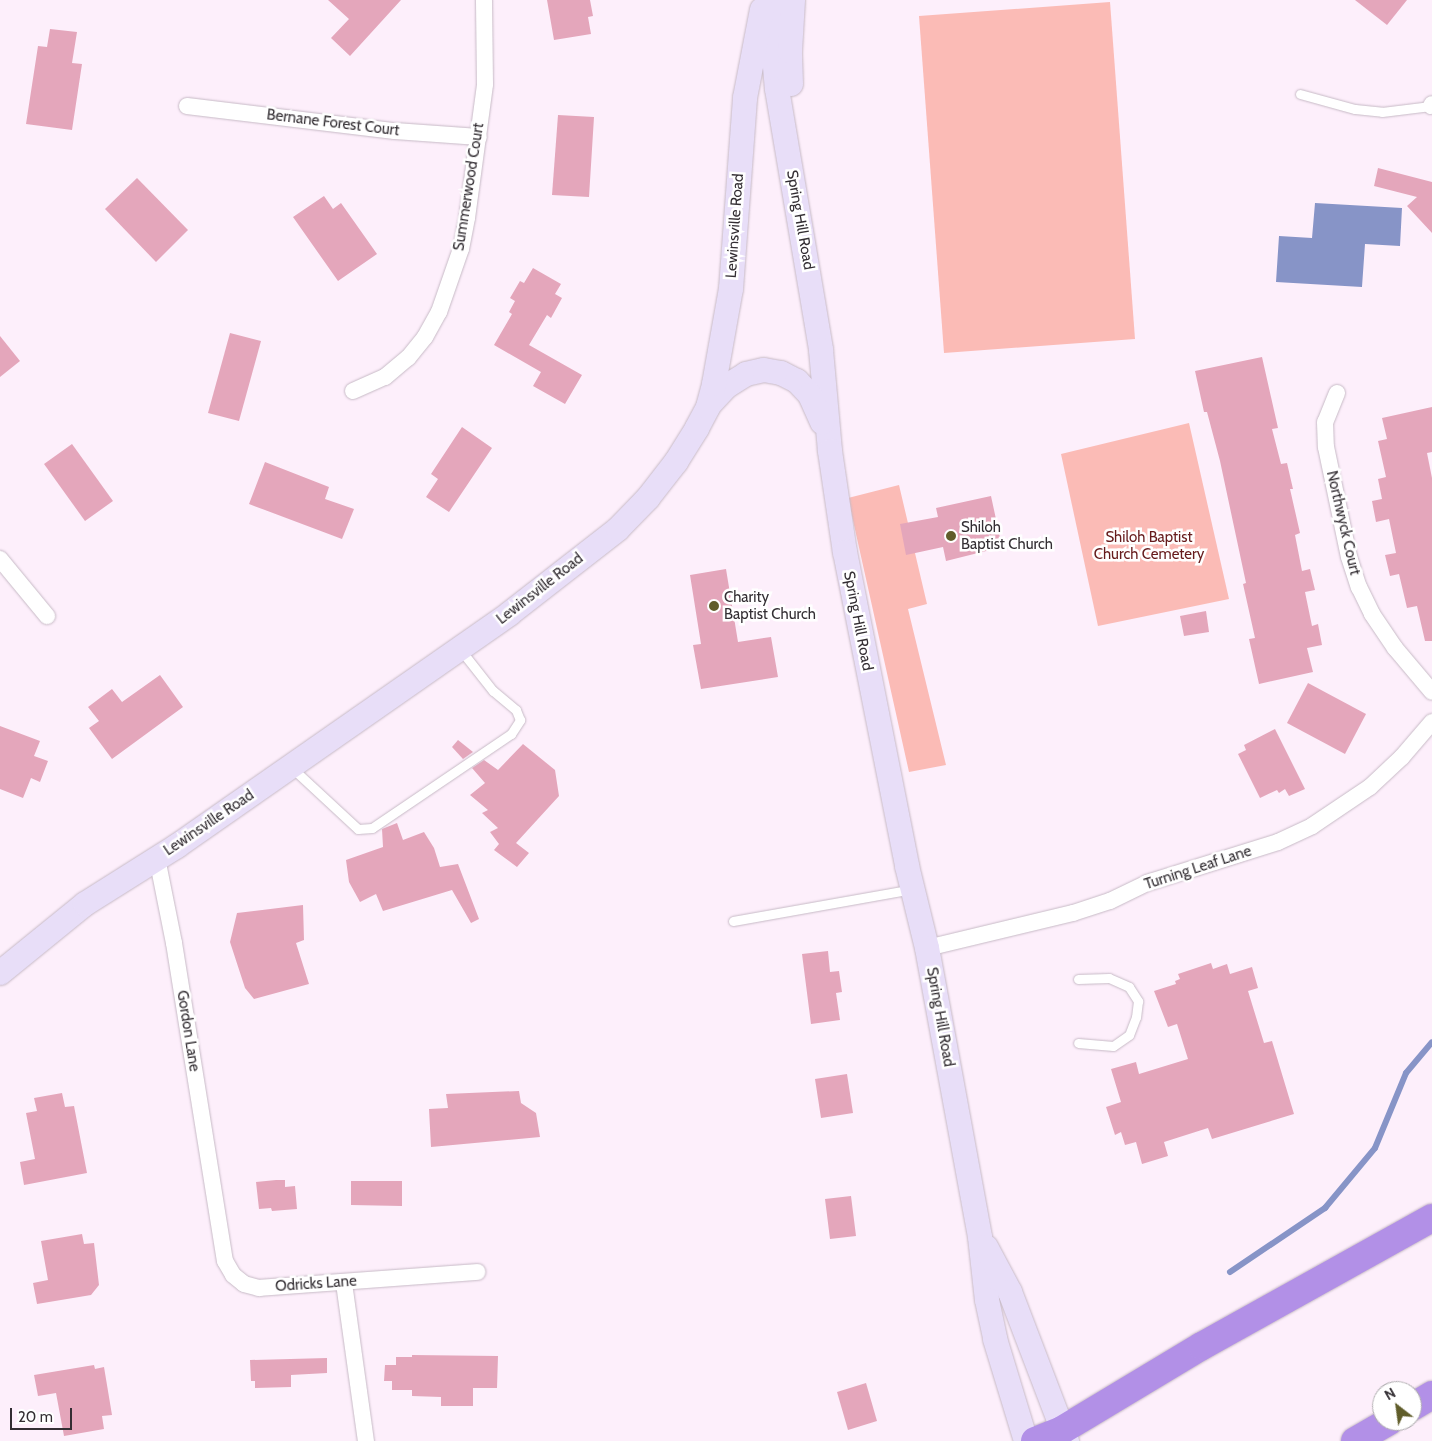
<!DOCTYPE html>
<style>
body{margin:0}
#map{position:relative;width:1432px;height:1441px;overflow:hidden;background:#fdeffb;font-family:Cabin,sans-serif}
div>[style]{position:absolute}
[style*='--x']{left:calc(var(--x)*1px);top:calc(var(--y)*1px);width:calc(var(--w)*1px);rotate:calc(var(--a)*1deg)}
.green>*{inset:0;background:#fbbbb6}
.water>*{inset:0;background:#8794c7}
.stream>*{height:6px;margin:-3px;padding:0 3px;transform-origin:3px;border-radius:3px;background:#8794c7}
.building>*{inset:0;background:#e4a6bb}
.roads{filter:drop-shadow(0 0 1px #c7bac6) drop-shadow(0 0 1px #c7bac6)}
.service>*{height:9px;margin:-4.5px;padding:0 4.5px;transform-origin:4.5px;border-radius:4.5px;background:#fff}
.minor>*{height:16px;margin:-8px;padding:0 8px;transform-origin:8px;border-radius:8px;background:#fff}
.secondary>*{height:24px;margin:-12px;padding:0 12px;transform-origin:12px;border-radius:12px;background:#e8def8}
.motorway>*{height:28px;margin:-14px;padding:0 14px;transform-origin:14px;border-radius:14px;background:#b290e7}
.dots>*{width:14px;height:14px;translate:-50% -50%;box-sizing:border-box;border:2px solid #fff;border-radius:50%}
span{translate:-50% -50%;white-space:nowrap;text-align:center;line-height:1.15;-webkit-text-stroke:5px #fff;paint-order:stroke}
.street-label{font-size:15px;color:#332e33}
.poi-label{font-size:15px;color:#332e33}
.left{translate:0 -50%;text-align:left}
.park-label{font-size:15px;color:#661b1c}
.north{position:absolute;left:1372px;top:1381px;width:50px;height:50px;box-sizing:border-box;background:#fff;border:1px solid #adabad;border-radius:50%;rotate:330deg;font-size:14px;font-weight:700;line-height:20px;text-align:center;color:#332e33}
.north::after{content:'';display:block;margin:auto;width:18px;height:22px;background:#605d2a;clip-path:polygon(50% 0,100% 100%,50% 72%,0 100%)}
.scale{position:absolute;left:10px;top:1408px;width:62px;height:22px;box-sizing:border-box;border:2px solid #332e33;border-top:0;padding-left:6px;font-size:15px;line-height:18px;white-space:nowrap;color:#332e33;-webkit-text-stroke:4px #fff;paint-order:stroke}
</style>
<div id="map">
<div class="green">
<div style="clip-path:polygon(1110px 2px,1135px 339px,944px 353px,919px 16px)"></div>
<div style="clip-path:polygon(1189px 423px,1229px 599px,1098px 626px,1061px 454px)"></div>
<div style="clip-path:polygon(899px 485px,927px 604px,908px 609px,946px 765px,909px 772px,848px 498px)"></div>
</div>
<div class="water">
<div style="clip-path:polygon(1315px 203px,1402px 208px,1400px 246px,1365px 244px,1362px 287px,1276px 282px,1279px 236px,1312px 238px)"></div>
</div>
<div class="stream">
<div style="--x:1230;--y:1272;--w:115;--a:-34"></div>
<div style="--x:1325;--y:1208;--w:78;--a:-50.2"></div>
<div style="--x:1375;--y:1148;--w:81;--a:-67.5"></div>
<div style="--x:1406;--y:1073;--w:40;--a:-50"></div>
</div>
<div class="building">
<div style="clip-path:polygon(328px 0,401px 0,350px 56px,331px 38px,349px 19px)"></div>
<div style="clip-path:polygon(547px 0,590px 0,593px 16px,588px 17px,591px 34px,554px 40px)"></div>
<div style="clip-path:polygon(1355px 0,1407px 0,1387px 25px)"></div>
<div style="clip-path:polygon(50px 29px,77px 32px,72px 63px,82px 64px,72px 130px,26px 124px,38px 46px,47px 47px)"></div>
<div style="clip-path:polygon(558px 115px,594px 117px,589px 197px,552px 195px)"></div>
<div style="clip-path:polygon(1378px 168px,1432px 182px,1432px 233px,1407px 206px,1417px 197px,1374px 186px)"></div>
<div style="clip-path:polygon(137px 178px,188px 230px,156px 262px,105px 209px)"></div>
<div style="clip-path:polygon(324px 196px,333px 209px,341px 203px,377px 254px,338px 281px,293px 217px)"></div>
<div style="clip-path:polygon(533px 268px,561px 284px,555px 294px,562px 298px,551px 318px,547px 315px,529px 345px,582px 375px,565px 404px,533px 386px,541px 372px,494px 345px,512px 314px,509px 312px,515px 301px,510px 298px,520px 281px,524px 283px)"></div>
<div style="clip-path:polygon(230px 333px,261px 341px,239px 421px,208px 413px)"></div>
<div style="clip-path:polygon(0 336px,20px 361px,0 377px)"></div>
<div style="clip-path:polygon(1262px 357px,1278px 428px,1272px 429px,1281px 464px,1287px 463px,1293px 489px,1290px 489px,1300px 533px,1295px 535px,1302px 571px,1310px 569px,1315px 590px,1305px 592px,1312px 626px,1318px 624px,1322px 645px,1307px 648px,1313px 672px,1259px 684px,1249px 639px,1255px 638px,1243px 584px,1246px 583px,1220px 461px,1207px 412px,1204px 412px,1195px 371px)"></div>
<div style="clip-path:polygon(1432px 407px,1432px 452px,1427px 453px,1432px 478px,1432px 641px,1425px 641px,1417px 606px,1407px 608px,1399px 574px,1390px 576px,1385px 555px,1396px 553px,1389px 519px,1376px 522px,1372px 501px,1382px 499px,1378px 479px,1386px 477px,1378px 441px,1387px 439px,1382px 418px)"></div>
<div style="clip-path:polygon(462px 427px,492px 448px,449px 512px,426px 497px,438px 479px,431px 474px)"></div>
<div style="clip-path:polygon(72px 444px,113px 501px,85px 521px,44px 464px)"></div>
<div style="clip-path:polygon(265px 462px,329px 487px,325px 499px,354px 509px,342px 539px,249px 504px)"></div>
<div style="clip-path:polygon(991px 496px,1002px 547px,946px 561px,943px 547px,906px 555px,900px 524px,938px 517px,936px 508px)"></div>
<div style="clip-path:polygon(726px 569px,738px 642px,771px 637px,778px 677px,701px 689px,693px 645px,701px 644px,690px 575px)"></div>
<div style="clip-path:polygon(1206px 611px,1209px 632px,1184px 636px,1180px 616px)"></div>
<div style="clip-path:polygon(160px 675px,183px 707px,112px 759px,89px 728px,99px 721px,88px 707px,112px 689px,122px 702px)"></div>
<div style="clip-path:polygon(1308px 683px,1366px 714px,1345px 754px,1287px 723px)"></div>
<div style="clip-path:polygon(0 726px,40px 741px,34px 756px,48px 761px,40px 782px,31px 778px,23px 798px,0 789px)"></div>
<div style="clip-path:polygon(1275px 729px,1305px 789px,1289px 796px,1285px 789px,1279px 793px,1277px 790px,1260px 798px,1238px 754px,1246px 750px,1244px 745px)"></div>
<div style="clip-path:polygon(458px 740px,473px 752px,463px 759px,452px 747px)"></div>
<div style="clip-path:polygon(523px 744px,555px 770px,559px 796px,516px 843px,529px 853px,517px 867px,494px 850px,499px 844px,490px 832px,498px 828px,482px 813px,488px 810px,470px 795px,485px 783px,472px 768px,484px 760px,498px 770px)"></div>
<div style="clip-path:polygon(397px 823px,403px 840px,424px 832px,434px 848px,440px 867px,458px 864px,479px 919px,471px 923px,452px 890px,383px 911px,376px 894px,360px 902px,349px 882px,346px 860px,383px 847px,382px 829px)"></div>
<div style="clip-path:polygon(303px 905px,304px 940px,296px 943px,309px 984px,254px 999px,245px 988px,230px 942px,237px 913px)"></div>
<div style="clip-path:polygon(828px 951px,830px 972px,839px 971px,842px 992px,836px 993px,840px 1020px,811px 1024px,802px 954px)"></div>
<div style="clip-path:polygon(1211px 963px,1213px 969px,1227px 964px,1230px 974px,1252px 967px,1258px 988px,1248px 991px,1264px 1043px,1272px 1041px,1294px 1114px,1212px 1139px,1208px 1128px,1164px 1142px,1168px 1156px,1142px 1164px,1136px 1142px,1125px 1145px,1121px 1132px,1115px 1135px,1106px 1107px,1121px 1102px,1111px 1069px,1136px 1062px,1139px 1074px,1188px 1059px,1177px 1024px,1168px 1027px,1154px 991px,1176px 984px,1175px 981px,1180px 979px,1178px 974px)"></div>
<div style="clip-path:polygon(847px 1074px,853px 1113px,821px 1118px,815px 1079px)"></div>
<div style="clip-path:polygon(519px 1091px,521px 1103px,536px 1113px,540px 1137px,431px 1147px,429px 1109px,448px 1108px,446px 1094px)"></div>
<div style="clip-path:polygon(62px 1093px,65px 1107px,74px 1106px,87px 1173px,24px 1185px,20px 1162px,35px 1159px,26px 1113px,37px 1111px,34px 1098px)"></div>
<div style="clip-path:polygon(276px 1180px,285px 1180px,285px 1187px,295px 1186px,297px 1209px,272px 1211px,271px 1208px,259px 1209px,256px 1182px)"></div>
<div style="clip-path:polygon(351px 1181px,402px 1181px,402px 1206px,351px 1205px)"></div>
<div style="clip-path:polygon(851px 1196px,856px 1236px,830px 1239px,825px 1199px)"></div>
<div style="clip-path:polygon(82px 1234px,84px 1244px,94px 1243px,99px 1285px,91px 1295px,37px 1304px,33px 1283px,48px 1280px,41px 1241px)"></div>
<div style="clip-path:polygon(412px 1355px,498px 1356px,497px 1388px,473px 1388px,473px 1406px,441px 1406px,441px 1397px,412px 1396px,412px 1390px,392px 1390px,392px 1381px,384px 1381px,385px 1365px,396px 1365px,396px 1357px,412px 1357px)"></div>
<div style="clip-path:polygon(327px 1358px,327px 1373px,291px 1375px,291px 1387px,255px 1388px,255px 1381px,251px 1381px,250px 1360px)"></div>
<div style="clip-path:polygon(94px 1365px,95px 1369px,104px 1367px,112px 1415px,102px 1416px,104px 1429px,64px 1436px,56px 1393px,38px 1396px,34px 1375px)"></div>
<div style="clip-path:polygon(866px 1383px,877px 1421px,848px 1430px,837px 1392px)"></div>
</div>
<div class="roads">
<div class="service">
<div style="--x:1300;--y:94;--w:57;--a:15.3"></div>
<div style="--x:1355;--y:109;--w:27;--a:6"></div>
<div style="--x:1382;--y:112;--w:49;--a:-7"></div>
<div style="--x:291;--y:767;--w:91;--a:42.8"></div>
<div style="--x:358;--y:829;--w:14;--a:-4"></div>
<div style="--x:372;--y:828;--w:168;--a:-34.1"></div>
<div style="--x:511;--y:734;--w:17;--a:-57"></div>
<div style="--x:520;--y:720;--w:11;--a:-112"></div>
<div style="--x:516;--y:710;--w:30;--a:-140"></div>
<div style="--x:493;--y:691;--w:53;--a:-128.2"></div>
<div style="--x:733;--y:921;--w:182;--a:-10.1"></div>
<div style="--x:1078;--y:979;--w:31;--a:-2"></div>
<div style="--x:1109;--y:978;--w:22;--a:24"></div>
<div style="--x:1129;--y:987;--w:17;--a:57"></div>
<div style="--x:1138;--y:1001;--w:16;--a:97"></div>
<div style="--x:1136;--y:1017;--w:19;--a:111"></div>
<div style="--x:1129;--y:1035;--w:19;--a:145"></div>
<div style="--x:1113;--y:1046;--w:35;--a:-175"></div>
</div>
<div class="minor">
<div style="--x:187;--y:106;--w:209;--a:6.9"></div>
<div style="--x:395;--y:131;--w:84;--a:4.1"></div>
<div style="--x:1431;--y:106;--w:2;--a:-63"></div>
<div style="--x:353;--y:391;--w:35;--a:-24"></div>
<div style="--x:385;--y:377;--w:30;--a:-40"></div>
<div style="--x:408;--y:358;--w:27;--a:-51"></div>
<div style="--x:425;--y:337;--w:29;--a:-61"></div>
<div style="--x:439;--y:312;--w:67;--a:-70.8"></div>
<div style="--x:461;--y:249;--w:32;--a:-79"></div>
<div style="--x:467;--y:218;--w:135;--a:-82.3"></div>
<div style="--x:485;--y:84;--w:84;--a:-90.7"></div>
<div style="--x:1337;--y:393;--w:31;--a:112"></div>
<div style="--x:1325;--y:422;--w:25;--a:88"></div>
<div style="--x:1326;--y:447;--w:112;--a:78.2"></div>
<div style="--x:1349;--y:557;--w:32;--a:72"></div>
<div style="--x:1359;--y:587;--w:30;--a:64"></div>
<div style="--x:1372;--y:614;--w:41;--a:55.9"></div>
<div style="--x:1395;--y:648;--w:57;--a:49.9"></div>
<div style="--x:0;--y:559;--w:74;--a:50.5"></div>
<div style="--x:157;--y:858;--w:87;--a:78.7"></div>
<div style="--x:174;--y:943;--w:322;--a:80.9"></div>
<div style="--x:225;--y:1261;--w:16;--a:60"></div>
<div style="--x:233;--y:1275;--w:14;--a:39"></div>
<div style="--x:244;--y:1284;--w:16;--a:15"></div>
<div style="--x:259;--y:1288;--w:219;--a:-4.2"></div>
<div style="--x:927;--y:948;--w:150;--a:-13.5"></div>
<div style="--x:1073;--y:913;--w:39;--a:-18"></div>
<div style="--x:1110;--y:901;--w:41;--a:-25.9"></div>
<div style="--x:1147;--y:883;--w:137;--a:-17.4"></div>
<div style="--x:1278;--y:842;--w:38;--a:-25"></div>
<div style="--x:1312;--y:826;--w:70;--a:-33.9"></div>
<div style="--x:1370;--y:787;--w:44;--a:-43.2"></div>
<div style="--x:1402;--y:757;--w:46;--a:-49.4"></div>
<div style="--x:344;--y:1283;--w:160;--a:82.1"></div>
</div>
<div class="secondary">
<div style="--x:769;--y:0;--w:89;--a:84.9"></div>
<div style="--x:777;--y:89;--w:265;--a:80.4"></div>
<div style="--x:821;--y:350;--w:101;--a:84.9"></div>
<div style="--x:830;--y:451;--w:102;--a:81.6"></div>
<div style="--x:845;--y:552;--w:320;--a:78.8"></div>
<div style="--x:907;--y:866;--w:84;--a:76.3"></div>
<div style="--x:927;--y:948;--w:294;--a:79.6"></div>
<div style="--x:980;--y:1237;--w:63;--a:83.7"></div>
<div style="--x:987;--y:1300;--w:40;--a:78"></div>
<div style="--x:995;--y:1339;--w:107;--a:73.1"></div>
<div style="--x:791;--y:84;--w:33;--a:-92"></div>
<div style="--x:790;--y:51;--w:51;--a:-86.6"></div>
<div style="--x:709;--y:405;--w:26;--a:-47"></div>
<div style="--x:727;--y:386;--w:22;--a:-32"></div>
<div style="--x:746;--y:374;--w:18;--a:-13"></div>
<div style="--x:764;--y:370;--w:17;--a:10"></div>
<div style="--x:781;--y:373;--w:18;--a:27"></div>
<div style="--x:797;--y:381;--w:19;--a:47"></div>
<div style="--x:810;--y:395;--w:30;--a:66"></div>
<div style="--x:0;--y:973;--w:109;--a:-39.1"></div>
<div style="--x:85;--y:904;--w:109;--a:-32.2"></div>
<div style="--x:177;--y:846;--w:405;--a:-34.9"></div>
<div style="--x:509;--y:614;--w:138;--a:-37.9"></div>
<div style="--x:618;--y:529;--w:43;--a:-45.9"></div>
<div style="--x:648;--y:498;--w:46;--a:-52.1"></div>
<div style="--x:676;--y:462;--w:40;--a:-58"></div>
<div style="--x:697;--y:428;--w:24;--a:-62"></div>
<div style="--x:708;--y:407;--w:24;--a:-75"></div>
<div style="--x:714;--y:384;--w:97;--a:-79.9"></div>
<div style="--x:731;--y:289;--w:192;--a:-85.8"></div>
<div style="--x:745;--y:98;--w:90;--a:-79.1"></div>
<div style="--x:986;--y:1247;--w:51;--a:61.9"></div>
<div style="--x:1010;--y:1292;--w:160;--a:69.1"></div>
</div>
<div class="motorway">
<div style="--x:1412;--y:1407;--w:23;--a:-31"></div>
<div style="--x:1035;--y:1441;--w:29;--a:-22"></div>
<div style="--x:1062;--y:1430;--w:163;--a:-31"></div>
<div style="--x:1202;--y:1346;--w:263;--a:-29.1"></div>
<div style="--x:1355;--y:1441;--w:39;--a:-30"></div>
</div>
</div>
<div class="dots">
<div style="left:951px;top:536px;background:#605d2a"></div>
<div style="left:714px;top:606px;background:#605d2a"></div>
</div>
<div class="street-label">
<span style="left:333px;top:123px;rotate:7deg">Bernane Forest Court</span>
<span style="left:469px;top:187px;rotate:-81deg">Summerwood Court</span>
<span style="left:800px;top:220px;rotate:80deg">Spring Hill Road</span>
<span style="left:735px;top:226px;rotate:-86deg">Lewinsville Road</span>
<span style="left:1343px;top:523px;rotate:77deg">Northwyck Court</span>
<span style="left:540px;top:589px;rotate:-38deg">Lewinsville Road</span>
<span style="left:858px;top:621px;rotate:79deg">Spring Hill Road</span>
<span style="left:209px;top:823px;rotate:-34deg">Lewinsville Road</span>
<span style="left:1198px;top:868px;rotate:-18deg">Turning Leaf Lane</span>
<span style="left:940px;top:1017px;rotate:80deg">Spring Hill Road</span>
<span style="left:188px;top:1031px;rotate:81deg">Gordon Lane</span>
<span style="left:316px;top:1284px;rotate:-4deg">Odricks Lane</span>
</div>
<div class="poi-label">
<span class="left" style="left:961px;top:536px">Shiloh<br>Baptist Church</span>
<span class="left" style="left:724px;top:606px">Charity<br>Baptist Church</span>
</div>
<div class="park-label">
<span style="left:1149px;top:546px">Shiloh Baptist<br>Church Cemetery</span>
</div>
<div class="north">N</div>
<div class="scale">20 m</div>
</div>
